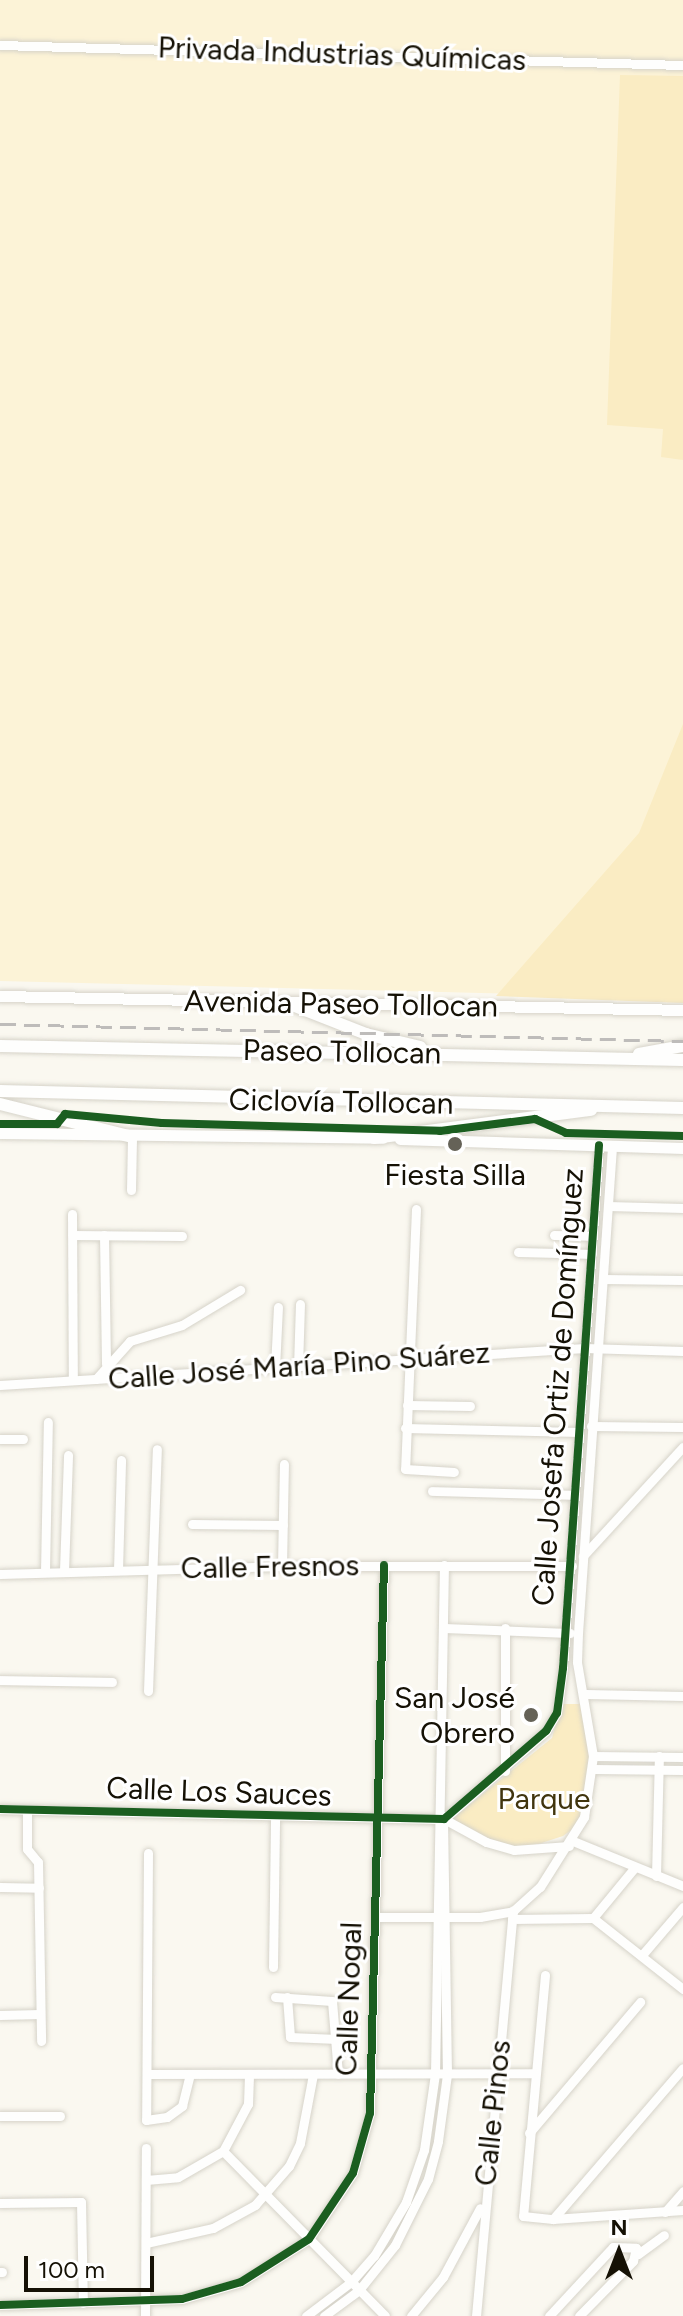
<!DOCTYPE html>
<meta charset="utf-8">
<style>
body{margin:0}
#map{position:relative;width:683px;height:2316px;overflow:hidden;background:#faf8f0;font-family:Figtree,sans-serif}
div>[style]{position:absolute}
[style*='--x']{left:calc(var(--x)*1px);top:calc(var(--y)*1px);width:calc(var(--w)*1px);rotate:calc(var(--a)*1deg)}
.built>*{inset:0;background:#fcf3d7}
.green>*{inset:0;background:#faecc3}
.roads{filter:drop-shadow(0 0 2px #d6d3c9) drop-shadow(0 0 2px #d6d3c9)}
.minor>*{height:9px;margin:-4.5px;padding:0 4.5px;transform-origin:4.5px;border-radius:4.5px;background:#fefefd}
.major>*{height:11px;margin:-5.5px;padding:0 5.5px;transform-origin:5.5px;border-radius:5.5px;background:#fefefd}
.highway>*{height:12px;margin:-6px;padding:0 6px;transform-origin:6px;border-radius:6px;background:#fefefd}
.rail>*{height:3px;margin-top:-1.5px;transform-origin:0;background:repeating-linear-gradient(90deg,#bebcba 0 16px,transparent 0 24px)}
.cycleway>*{height:8px;margin:-4px;padding:0 4px;transform-origin:4px;border-radius:4px;background:#1b5e20}
.dots>*{width:22px;height:22px;translate:-50% -50%;box-sizing:border-box;border:4px solid #fff;border-radius:50%}
span{translate:-50% -50%;white-space:nowrap;text-align:center;line-height:1.15;-webkit-text-stroke:6px #fff;paint-order:stroke}
.street-label{font-size:30px;color:#151105}
.poi-label{font-size:30px;color:#151105}
.right{translate:-100% -50%;text-align:right}
.park-label{font-size:30px;color:#41350e}
.north{position:absolute;left:579px;top:2212px;width:80px;height:80px;-webkit-text-stroke:6px #fff;paint-order:stroke;rotate:0deg;font-size:22px;font-weight:700;line-height:32px;text-align:center;color:#151105}
.north::after{content:'';display:block;margin:auto;width:28px;height:36px;background:#151105;clip-path:polygon(50% 0,100% 100%,50% 72%,0 100%)}
.scale{position:absolute;left:24px;top:2256px;width:130px;height:36px;box-sizing:border-box;border:4px solid #151105;border-top:0;padding-left:10px;font-size:24px;line-height:28px;white-space:nowrap;color:#151105;-webkit-text-stroke:6px #fff;paint-order:stroke}
</style>
<div id="map">
<div class="built">
<div style="clip-path:polygon(0 0,683px 0,683px 998px,0 981px)"></div>
</div>
<div class="green">
<div style="clip-path:polygon(620px 75px,683px 76px,683px 460px,661px 457px,663px 429px,607px 425px)"></div>
<div style="clip-path:polygon(683px 724px,683px 1003px,496px 996px,639px 833px)"></div>
<div style="clip-path:polygon(561px 1704px,587px 1704px,591px 1744px,581px 1823px,563px 1836px,517px 1851px,447px 1823px,552px 1738px)"></div>
</div>
<div class="roads">
<div class="minor">
<div style="--x:0;--y:45;--w:683;--a:1.68"></div>
<div style="--x:131;--y:1190;--w:53;--a:-88.9"></div>
<div style="--x:608;--y:1206;--w:75;--a:1.5"></div>
<div style="--x:416;--y:1209;--w:260;--a:92.4"></div>
<div style="--x:405;--y:1469;--w:49;--a:3.5"></div>
<div style="--x:72;--y:1214;--w:166;--a:89.7"></div>
<div style="--x:72;--y:1235;--w:110;--a:0.5"></div>
<div style="--x:104;--y:1235;--w:129;--a:89.1"></div>
<div style="--x:554;--y:1235;--w:39;--a:1"></div>
<div style="--x:518;--y:1252;--w:74;--a:1.5"></div>
<div style="--x:603;--y:1279;--w:80;--a:0.7"></div>
<div style="--x:298;--y:1367;--w:63;--a:-88.2"></div>
<div style="--x:275;--y:1368;--w:61;--a:-87.2"></div>
<div style="--x:96;--y:1379;--w:51;--a:-48.2"></div>
<div style="--x:130;--y:1341;--w:54;--a:-17.1"></div>
<div style="--x:182;--y:1325;--w:68;--a:-31.1"></div>
<div style="--x:0;--y:1385;--w:586;--a:-3.62"></div>
<div style="--x:585;--y:1348;--w:98;--a:1.8"></div>
<div style="--x:407;--y:1405;--w:63;--a:0.9"></div>
<div style="--x:591;--y:1426;--w:92;--a:0.6"></div>
<div style="--x:405;--y:1428;--w:174;--a:1.3"></div>
<div style="--x:0;--y:1439;--w:23;--a:0"></div>
<div style="--x:432;--y:1491;--w:143;--a:1.6"></div>
<div style="--x:192;--y:1524;--w:91;--a:0.6"></div>
<div style="--x:583;--y:1556;--w:148;--a:-47.5"></div>
<div style="--x:282;--y:1566;--w:102;--a:-88.9"></div>
<div style="--x:118;--y:1570;--w:110;--a:-88.4"></div>
<div style="--x:64;--y:1571;--w:116;--a:-88"></div>
<div style="--x:45;--y:1572;--w:150;--a:-88.9"></div>
<div style="--x:0;--y:1574;--w:282;--a:-1.6"></div>
<div style="--x:282;--y:1566;--w:290;--a:0"></div>
<div style="--x:443;--y:1628;--w:127;--a:2.3"></div>
<div style="--x:0;--y:1680;--w:112;--a:1"></div>
<div style="--x:148;--y:1691;--w:242;--a:-87.9"></div>
<div style="--x:586;--y:1694;--w:97;--a:1.2"></div>
<div style="--x:593;--y:1756;--w:90;--a:0.6"></div>
<div style="--x:593;--y:1769;--w:90;--a:0.6"></div>
<div style="--x:505;--y:1771;--w:143;--a:-90"></div>
<div style="--x:0;--y:1809;--w:444;--a:1.3"></div>
<div style="--x:444;--y:1819;--w:135;--a:-40.8"></div>
<div style="--x:546;--y:1731;--w:21;--a:-59"></div>
<div style="--x:557;--y:1713;--w:45;--a:-82.4"></div>
<div style="--x:563;--y:1668;--w:524;--a:-86.06"></div>
<div style="--x:27;--y:1810;--w:39;--a:90"></div>
<div style="--x:27;--y:1849;--w:17;--a:50"></div>
<div style="--x:38;--y:1862;--w:179;--a:89"></div>
<div style="--x:444;--y:1819;--w:48;--a:28.7"></div>
<div style="--x:486;--y:1842;--w:29;--a:16"></div>
<div style="--x:514;--y:1850;--w:55;--a:-4.2"></div>
<div style="--x:573;--y:1841;--w:119;--a:22.2"></div>
<div style="--x:148;--y:1853;--w:267;--a:90.4"></div>
<div style="--x:146;--y:2120;--w:21;--a:-8"></div>
<div style="--x:167;--y:2117;--w:19;--a:-36"></div>
<div style="--x:182;--y:2106;--w:33;--a:-76"></div>
<div style="--x:656;--y:1876;--w:120;--a:-88.6"></div>
<div style="--x:0;--y:1887;--w:39;--a:1"></div>
<div style="--x:376;--y:1917;--w:104;--a:0"></div>
<div style="--x:480;--y:1917;--w:34;--a:-10"></div>
<div style="--x:513;--y:1911;--w:36;--a:-42"></div>
<div style="--x:540;--y:1887;--w:83;--a:-57.8"></div>
<div style="--x:584;--y:1817;--w:62;--a:-81.6"></div>
<div style="--x:593;--y:1756;--w:95;--a:-99.7"></div>
<div style="--x:577;--y:1662;--w:29;--a:-88"></div>
<div style="--x:578;--y:1633;--w:488;--a:-86"></div>
<div style="--x:593;--y:1918;--w:66;--a:-50.5"></div>
<div style="--x:512;--y:1919;--w:81;--a:-0.7"></div>
<div style="--x:593;--y:1918;--w:115;--a:38.3"></div>
<div style="--x:642;--y:1955;--w:63;--a:-49.5"></div>
<div style="--x:273;--y:1967;--w:150;--a:-89.2"></div>
<div style="--x:545;--y:1975;--w:242;--a:95.2"></div>
<div style="--x:523;--y:2216;--w:30;--a:6"></div>
<div style="--x:553;--y:2219;--w:130;--a:-4"></div>
<div style="--x:275;--y:1997;--w:57;--a:4"></div>
<div style="--x:332;--y:2001;--w:73;--a:85.3"></div>
<div style="--x:287;--y:1997;--w:40;--a:85.7"></div>
<div style="--x:290;--y:2037;--w:47;--a:2.4"></div>
<div style="--x:0;--y:2015;--w:40;--a:-1.4"></div>
<div style="--x:147;--y:2074;--w:387;--a:-0.1"></div>
<div style="--x:0;--y:2116;--w:60;--a:0"></div>
<div style="--x:529;--y:2133;--w:172;--a:-49.7"></div>
<div style="--x:223;--y:2151;--w:231;--a:45.5"></div>
<div style="--x:146;--y:2180;--w:32;--a:-5"></div>
<div style="--x:178;--y:2177;--w:52;--a:-30"></div>
<div style="--x:223;--y:2151;--w:53;--a:-62"></div>
<div style="--x:248;--y:2104;--w:30;--a:-88"></div>
<div style="--x:0;--y:2203;--w:81;--a:-0.7"></div>
<div style="--x:81;--y:2202;--w:101;--a:88.9"></div>
<div style="--x:665;--y:2212;--w:28;--a:-49"></div>
<div style="--x:553;--y:2219;--w:199;--a:-49.3"></div>
<div style="--x:146;--y:2243;--w:69;--a:-12.6"></div>
<div style="--x:213;--y:2228;--w:48;--a:-28.7"></div>
<div style="--x:255;--y:2205;--w:52;--a:-48.9"></div>
<div style="--x:289;--y:2166;--w:25;--a:-64"></div>
<div style="--x:300;--y:2143;--w:70;--a:-79.3"></div>
<div style="--x:638;--y:2254;--w:32;--a:-36"></div>
<div style="--x:0;--y:2272;--w:2;--a:0"></div>
<div style="--x:0;--y:2305;--w:182;--a:-1.9"></div>
<div style="--x:182;--y:2299;--w:61;--a:-16.1"></div>
<div style="--x:241;--y:2282;--w:80;--a:-32.3"></div>
<div style="--x:309;--y:2239;--w:79;--a:-56.3"></div>
<div style="--x:353;--y:2173;--w:62;--a:-74.2"></div>
<div style="--x:370;--y:2113;--w:548;--a:-88.54"></div>
<div style="--x:145;--y:2316;--w:168;--a:-89.7"></div>
<div style="--x:306;--y:2316;--w:56;--a:-37.1"></div>
<div style="--x:351;--y:2282;--w:35;--a:-49"></div>
<div style="--x:374;--y:2256;--w:63;--a:-59.3"></div>
<div style="--x:406;--y:2202;--w:55;--a:-70.9"></div>
<div style="--x:424;--y:2150;--w:77;--a:-81.8"></div>
<div style="--x:435;--y:2074;--w:509;--a:-88.99"></div>
<div style="--x:324;--y:2316;--w:44;--a:-36.6"></div>
<div style="--x:359;--y:2290;--w:58;--a:-51.3"></div>
<div style="--x:395;--y:2245;--w:74;--a:-63.4"></div>
<div style="--x:428;--y:2179;--w:39;--a:-75"></div>
<div style="--x:438;--y:2141;--w:68;--a:-82.3"></div>
<div style="--x:447;--y:2074;--w:258;--a:-90.9"></div>
<div style="--x:411;--y:2316;--w:50;--a:-50.6"></div>
<div style="--x:443;--y:2277;--w:78;--a:-61.8"></div>
<div style="--x:476;--y:2316;--w:407;--a:-84.8"></div>
<div style="--x:549;--y:2316;--w:94;--a:-47.2"></div>
<div style="--x:613;--y:2247;--w:23;--a:2"></div>
<div style="--x:636;--y:2248;--w:13;--a:103"></div>
<div style="--x:633;--y:2261;--w:77;--a:134.5"></div>
</div>
<div class="major">
<div style="--x:0;--y:996;--w:683;--a:1.17"></div>
<div style="--x:0;--y:1133;--w:383;--a:0.7"></div>
<div style="--x:400;--y:1139;--w:283;--a:1.8"></div>
</div>
<div class="highway">
<div style="--x:287;--y:1003;--w:85;--a:21.4"></div>
<div style="--x:366;--y:1034;--w:56;--a:13.5"></div>
<div style="--x:0;--y:1046;--w:683;--a:1.17"></div>
<div style="--x:639;--y:1054;--w:45;--a:-10.3"></div>
<div style="--x:0;--y:1091;--w:683;--a:1.43"></div>
<div style="--x:0;--y:1104;--w:136;--a:14"></div>
<div style="--x:374;--y:1138;--w:219;--a:-7.4"></div>
</div>
</div>
<div class="rail">
<div style="--x:0;--y:1024;--w:683;--a:1.43"></div>
</div>
<div class="cycleway">
<div style="--x:0;--y:1124;--w:57;--a:0"></div>
<div style="--x:57;--y:1124;--w:13;--a:-51"></div>
<div style="--x:65;--y:1114;--w:97;--a:5.3"></div>
<div style="--x:162;--y:1123;--w:278;--a:1.6"></div>
<div style="--x:440;--y:1131;--w:96;--a:-7.2"></div>
<div style="--x:535;--y:1119;--w:34;--a:24"></div>
<div style="--x:566;--y:1133;--w:117;--a:1.5"></div>
<div style="--x:0;--y:1809;--w:444;--a:1.3"></div>
<div style="--x:444;--y:1819;--w:135;--a:-40.8"></div>
<div style="--x:546;--y:1731;--w:21;--a:-59"></div>
<div style="--x:557;--y:1713;--w:45;--a:-82.4"></div>
<div style="--x:563;--y:1668;--w:524;--a:-86.06"></div>
<div style="--x:0;--y:2305;--w:182;--a:-1.9"></div>
<div style="--x:182;--y:2299;--w:61;--a:-16.1"></div>
<div style="--x:241;--y:2282;--w:80;--a:-32.3"></div>
<div style="--x:309;--y:2239;--w:79;--a:-56.3"></div>
<div style="--x:353;--y:2173;--w:62;--a:-74.2"></div>
<div style="--x:370;--y:2113;--w:548;--a:-88.54"></div>
</div>
<div class="dots">
<div style="left:455px;top:1144px;background:#656257"></div>
<div style="left:531px;top:1715px;background:#656257"></div>
</div>
<div class="street-label">
<span style="left:342px;top:54px;rotate:2deg">Privada Industrias Químicas</span>
<span style="left:341px;top:1004px;rotate:1deg">Avenida Paseo Tollocan</span>
<span style="left:342px;top:1052px;rotate:1deg">Paseo Tollocan</span>
<span style="left:341px;top:1102px;rotate:1deg">Ciclovía Tollocan</span>
<span style="left:299px;top:1366px;rotate:-4deg">Calle José María Pino Suárez</span>
<span style="left:558px;top:1387px;rotate:-86deg">Calle Josefa Ortiz de Domínguez</span>
<span style="left:270px;top:1567px;rotate:-1deg">Calle Fresnos</span>
<span style="left:219px;top:1792px;rotate:2deg">Calle Los Sauces</span>
<span style="left:349px;top:1999px;rotate:-88deg">Calle Nogal</span>
<span style="left:493px;top:2113px;rotate:-84deg">Calle Pinos</span>
</div>
<div class="poi-label">
<span style="left:455px;top:1175px">Fiesta Silla</span>
<span class="right" style="left:515px;top:1715px">San José<br>Obrero</span>
</div>
<div class="park-label">
<span style="left:544px;top:1799px">Parque</span>
</div>
<div class="north">N</div>
<div class="scale">100 m</div>
</div>
